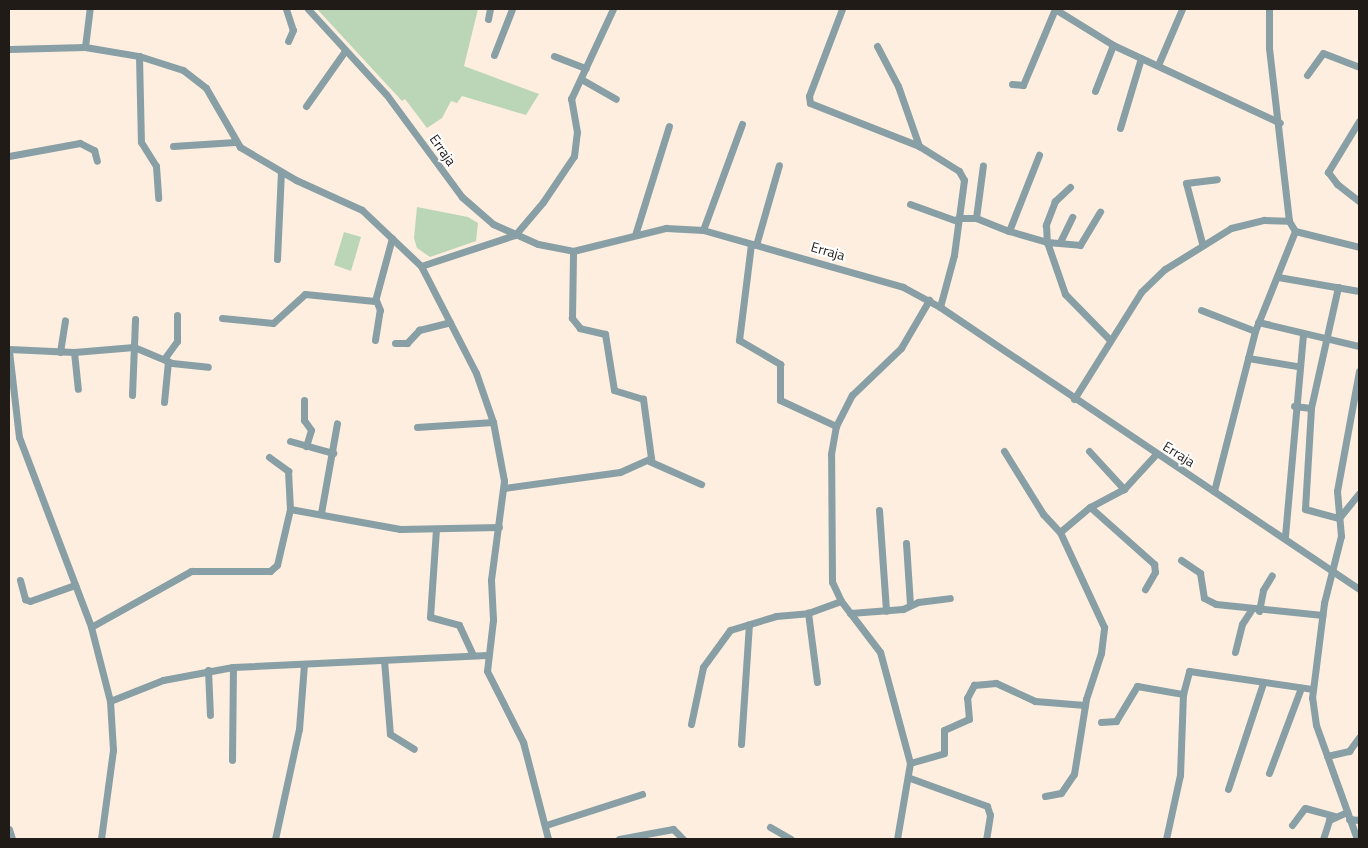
<!DOCTYPE html>
<style>
body{margin:0}
#map{position:relative;width:1368px;height:848px;overflow:hidden;background:#fdeedf;font-family:"Titillium Web",sans-serif}
div>[style]{position:absolute}
[style*='--x']{left:calc(var(--x)*1px);top:calc(var(--y)*1px);width:calc(var(--w)*1px);rotate:calc(var(--a)*1deg)}
.green>*{inset:0;background:#bad6b6}
.street>*{height:7px;margin:-3.5px;padding:0 3.5px;transform-origin:3.5px;border-radius:3.5px;background:#889fa5}
span{translate:-50% -50%;white-space:nowrap;text-align:center;line-height:1.15;-webkit-text-stroke:4px #fefefe;paint-order:stroke}
.street-label{font-size:14px;color:#201b16}
.frame{position:absolute;inset:0;border:10px solid #201b16;pointer-events:none}
</style>
<div id="map">
<div class="green">
<div style="clip-path:polygon(317px 9px,478px 9px,464px 66px,539px 94px,526px 115px,462px 96px,457px 103px,451px 101px,442px 118px,427px 128px,405px 99px,402px 101px)"></div>
<div style="clip-path:polygon(417px 207px,468px 217px,478px 223px,476px 241px,430px 257px,417px 248px,414px 238px)"></div>
<div style="clip-path:polygon(344px 232px,361px 237px,351px 271px,334px 265px)"></div>
</div>
<div class="street">
<div style="--x:286;--y:9;--w:22;--a:72"></div>
<div style="--x:293;--y:30;--w:12;--a:114"></div>
<div style="--x:308;--y:9;--w:115;--a:47.5"></div>
<div style="--x:386;--y:94;--w:128;--a:53.6"></div>
<div style="--x:462;--y:197;--w:41;--a:41.1"></div>
<div style="--x:493;--y:224;--w:49;--a:24"></div>
<div style="--x:538;--y:244;--w:36;--a:11"></div>
<div style="--x:573;--y:251;--w:96;--a:-13.9"></div>
<div style="--x:666;--y:228;--w:37;--a:3"></div>
<div style="--x:703;--y:230;--w:208;--a:15.9"></div>
<div style="--x:903;--y:287;--w:42;--a:28.4"></div>
<div style="--x:940;--y:307;--w:505;--a:33.94"></div>
<div style="--x:842;--y:9;--w:93;--a:110.8"></div>
<div style="--x:809;--y:96;--w:7;--a:82"></div>
<div style="--x:810;--y:103;--w:117;--a:21.5"></div>
<div style="--x:1055;--y:9;--w:68;--a:31.8"></div>
<div style="--x:1113;--y:45;--w:184;--a:25"></div>
<div style="--x:488;--y:19;--w:10;--a:-79"></div>
<div style="--x:877;--y:46;--w:45;--a:62.3"></div>
<div style="--x:898;--y:86;--w:64;--a:70.7"></div>
<div style="--x:919;--y:146;--w:47;--a:32"></div>
<div style="--x:959;--y:171;--w:10;--a:61"></div>
<div style="--x:964;--y:180;--w:76;--a:97.6"></div>
<div style="--x:954;--y:255;--w:54;--a:105.1"></div>
<div style="--x:85;--y:47;--w:38;--a:-83"></div>
<div style="--x:9;--y:49;--w:76;--a:-1.5"></div>
<div style="--x:85;--y:47;--w:55;--a:9.5"></div>
<div style="--x:139;--y:56;--w:46;--a:17.7"></div>
<div style="--x:183;--y:70;--w:29;--a:38"></div>
<div style="--x:206;--y:88;--w:68;--a:60"></div>
<div style="--x:240;--y:147;--w:65;--a:30.5"></div>
<div style="--x:296;--y:180;--w:72;--a:24.4"></div>
<div style="--x:362;--y:210;--w:81;--a:43.5"></div>
<div style="--x:421;--y:266;--w:120;--a:62.8"></div>
<div style="--x:476;--y:373;--w:52;--a:70.9"></div>
<div style="--x:493;--y:422;--w:60;--a:79.4"></div>
<div style="--x:504;--y:481;--w:100;--a:97.5"></div>
<div style="--x:491;--y:580;--w:40;--a:87.1"></div>
<div style="--x:493;--y:620;--w:51;--a:96.7"></div>
<div style="--x:487;--y:671;--w:80;--a:63.1"></div>
<div style="--x:523;--y:742;--w:100;--a:75.5"></div>
<div style="--x:494;--y:55;--w:49;--a:-68.6"></div>
<div style="--x:139;--y:56;--w:86;--a:88.7"></div>
<div style="--x:141;--y:142;--w:28;--a:58"></div>
<div style="--x:156;--y:166;--w:32;--a:86"></div>
<div style="--x:554;--y:56;--w:34;--a:21"></div>
<div style="--x:1158;--y:65;--w:61;--a:-66.8"></div>
<div style="--x:1307;--y:75;--w:27;--a:-54"></div>
<div style="--x:1323;--y:53;--w:39;--a:21"></div>
<div style="--x:581;--y:79;--w:40;--a:29.7"></div>
<div style="--x:1012;--y:84;--w:11;--a:5"></div>
<div style="--x:1023;--y:85;--w:82;--a:-67.2"></div>
<div style="--x:1095;--y:91;--w:49;--a:-68.6"></div>
<div style="--x:306;--y:106;--w:67;--a:-54.7"></div>
<div style="--x:1359;--y:121;--w:60;--a:121.3"></div>
<div style="--x:1328;--y:172;--w:15;--a:53"></div>
<div style="--x:1337;--y:184;--w:28;--a:38"></div>
<div style="--x:1120;--y:128;--w:73;--a:-73.3"></div>
<div style="--x:173;--y:146;--w:62;--a:-3.7"></div>
<div style="--x:9;--y:156;--w:72;--a:-10.4"></div>
<div style="--x:80;--y:143;--w:16;--a:27"></div>
<div style="--x:94;--y:150;--w:11;--a:75"></div>
<div style="--x:1070;--y:187;--w:21;--a:137"></div>
<div style="--x:1055;--y:201;--w:26;--a:111"></div>
<div style="--x:1046;--y:225;--w:17;--a:87"></div>
<div style="--x:1047;--y:242;--w:55;--a:70.9"></div>
<div style="--x:1065;--y:294;--w:64;--a:45.6"></div>
<div style="--x:910;--y:204;--w:50;--a:19.9"></div>
<div style="--x:958;--y:218;--w:18;--a:0"></div>
<div style="--x:976;--y:218;--w:35;--a:22"></div>
<div style="--x:1009;--y:231;--w:82;--a:-68.5"></div>
<div style="--x:976;--y:218;--w:53;--a:-82.5"></div>
<div style="--x:703;--y:230;--w:113;--a:-69.8"></div>
<div style="--x:1009;--y:231;--w:40;--a:16"></div>
<div style="--x:1047;--y:242;--w:33;--a:5"></div>
<div style="--x:1080;--y:245;--w:39;--a:-59"></div>
<div style="--x:1295;--y:231;--w:66;--a:14"></div>
<div style="--x:635;--y:235;--w:114;--a:-72.7"></div>
<div style="--x:1060;--y:242;--w:28;--a:-64"></div>
<div style="--x:1202;--y:243;--w:62;--a:-104.9"></div>
<div style="--x:1186;--y:183;--w:31;--a:-7"></div>
<div style="--x:751;--y:244;--w:97;--a:97.1"></div>
<div style="--x:739;--y:340;--w:48;--a:30.3"></div>
<div style="--x:780;--y:364;--w:36;--a:90"></div>
<div style="--x:780;--y:400;--w:62;--a:24.9"></div>
<div style="--x:756;--y:245;--w:83;--a:-74"></div>
<div style="--x:277;--y:259;--w:87;--a:-87.4"></div>
<div style="--x:421;--y:266;--w:99;--a:-18.3"></div>
<div style="--x:515;--y:235;--w:43;--a:-49.7"></div>
<div style="--x:543;--y:202;--w:55;--a:-56"></div>
<div style="--x:574;--y:156;--w:24;--a:-83"></div>
<div style="--x:577;--y:132;--w:34;--a:-100"></div>
<div style="--x:571;--y:99;--w:99;--a:-65"></div>
<div style="--x:1278;--y:277;--w:82;--a:9.8"></div>
<div style="--x:1338;--y:287;--w:124;--a:102.6"></div>
<div style="--x:1311;--y:408;--w:101;--a:93.4"></div>
<div style="--x:1305;--y:509;--w:35;--a:15"></div>
<div style="--x:1339;--y:518;--w:32;--a:-51"></div>
<div style="--x:1201;--y:310;--w:58;--a:21.3"></div>
<div style="--x:222;--y:318;--w:51;--a:5.6"></div>
<div style="--x:273;--y:323;--w:43;--a:-42.2"></div>
<div style="--x:305;--y:294;--w:70;--a:5.7"></div>
<div style="--x:375;--y:301;--w:65;--a:-74.9"></div>
<div style="--x:1258;--y:322;--w:104;--a:13.4"></div>
<div style="--x:375;--y:340;--w:30;--a:-81"></div>
<div style="--x:380;--y:310;--w:11;--a:-112"></div>
<div style="--x:395;--y:343;--w:12;--a:0"></div>
<div style="--x:407;--y:343;--w:18;--a:-47"></div>
<div style="--x:419;--y:330;--w:32;--a:-14"></div>
<div style="--x:9;--y:349;--w:65;--a:2.6"></div>
<div style="--x:74;--y:352;--w:60;--a:-4.8"></div>
<div style="--x:134;--y:347;--w:41;--a:22.8"></div>
<div style="--x:172;--y:363;--w:36;--a:6"></div>
<div style="--x:9;--y:351;--w:87;--a:83.4"></div>
<div style="--x:19;--y:437;--w:203;--a:69.2"></div>
<div style="--x:91;--y:627;--w:76;--a:75.6"></div>
<div style="--x:110;--y:701;--w:49;--a:86.5"></div>
<div style="--x:113;--y:750;--w:90;--a:97.7"></div>
<div style="--x:60;--y:352;--w:32;--a:-81"></div>
<div style="--x:74;--y:352;--w:37;--a:84"></div>
<div style="--x:1248;--y:358;--w:50;--a:9.3"></div>
<div style="--x:164;--y:359;--w:22;--a:-54"></div>
<div style="--x:177;--y:341;--w:26;--a:-90"></div>
<div style="--x:132;--y:395;--w:76;--a:-87.7"></div>
<div style="--x:1074;--y:399;--w:126;--a:-57.9"></div>
<div style="--x:1141;--y:292;--w:33;--a:-44"></div>
<div style="--x:1165;--y:269;--w:78;--a:-31.8"></div>
<div style="--x:1231;--y:228;--w:34;--a:-14"></div>
<div style="--x:1264;--y:220;--w:25;--a:2"></div>
<div style="--x:304;--y:400;--w:20;--a:90"></div>
<div style="--x:304;--y:420;--w:12;--a:55"></div>
<div style="--x:311;--y:430;--w:17;--a:107"></div>
<div style="--x:164;--y:402;--w:41;--a:-84.4"></div>
<div style="--x:1294;--y:406;--w:17;--a:7"></div>
<div style="--x:417;--y:427;--w:76;--a:-3.8"></div>
<div style="--x:290;--y:441;--w:45;--a:15.6"></div>
<div style="--x:1004;--y:451;--w:74;--a:58.2"></div>
<div style="--x:1043;--y:514;--w:25;--a:47"></div>
<div style="--x:1089;--y:451;--w:52;--a:47.4"></div>
<div style="--x:269;--y:457;--w:24;--a:36"></div>
<div style="--x:288;--y:471;--w:38;--a:87"></div>
<div style="--x:649;--y:461;--w:57;--a:23.9"></div>
<div style="--x:504;--y:488;--w:117;--a:-7.9"></div>
<div style="--x:620;--y:472;--w:34;--a:-24"></div>
<div style="--x:651;--y:458;--w:60;--a:-97.7"></div>
<div style="--x:643;--y:399;--w:30;--a:-163"></div>
<div style="--x:614;--y:390;--w:57;--a:-99.1"></div>
<div style="--x:605;--y:334;--w:26;--a:-167"></div>
<div style="--x:580;--y:328;--w:13;--a:-129"></div>
<div style="--x:572;--y:318;--w:67;--a:-89.1"></div>
<div style="--x:1214;--y:491;--w:165;--a:-75.6"></div>
<div style="--x:1255;--y:331;--w:108;--a:-68.2"></div>
<div style="--x:1295;--y:231;--w:12;--a:-121"></div>
<div style="--x:1289;--y:221;--w:174;--a:-96.6"></div>
<div style="--x:1269;--y:48;--w:39;--a:-90"></div>
<div style="--x:1090;--y:507;--w:86;--a:41.7"></div>
<div style="--x:1154;--y:564;--w:8;--a:83"></div>
<div style="--x:1155;--y:572;--w:20;--a:120"></div>
<div style="--x:879;--y:510;--w:101;--a:86"></div>
<div style="--x:321;--y:513;--w:91;--a:-79.9"></div>
<div style="--x:436;--y:529;--w:88;--a:93.9"></div>
<div style="--x:430;--y:617;--w:30;--a:15"></div>
<div style="--x:459;--y:625;--w:33;--a:65"></div>
<div style="--x:1285;--y:536;--w:203;--a:-84.9"></div>
<div style="--x:906;--y:543;--w:62;--a:86.3"></div>
<div style="--x:1181;--y:560;--w:23;--a:34"></div>
<div style="--x:1200;--y:573;--w:25;--a:81"></div>
<div style="--x:1204;--y:598;--w:13;--a:27"></div>
<div style="--x:1216;--y:604;--w:107;--a:5.9"></div>
<div style="--x:20;--y:580;--w:20;--a:75"></div>
<div style="--x:25;--y:599;--w:5;--a:22"></div>
<div style="--x:30;--y:601;--w:48;--a:-19.6"></div>
<div style="--x:1259;--y:611;--w:21;--a:-79"></div>
<div style="--x:1263;--y:590;--w:17;--a:-59"></div>
<div style="--x:850;--y:613;--w:53;--a:-4.3"></div>
<div style="--x:903;--y:609;--w:17;--a:-25"></div>
<div style="--x:918;--y:602;--w:32;--a:-7"></div>
<div style="--x:91;--y:627;--w:115;--a:-29.2"></div>
<div style="--x:191;--y:571;--w:79;--a:0"></div>
<div style="--x:270;--y:571;--w:9;--a:-41"></div>
<div style="--x:277;--y:565;--w:57;--a:-76.9"></div>
<div style="--x:290;--y:509;--w:112;--a:10.3"></div>
<div style="--x:400;--y:529;--w:99;--a:-1.2"></div>
<div style="--x:1235;--y:652;--w:29;--a:-76"></div>
<div style="--x:1242;--y:624;--w:17;--a:-57"></div>
<div style="--x:384;--y:660;--w:74;--a:85.4"></div>
<div style="--x:390;--y:734;--w:28;--a:32"></div>
<div style="--x:208;--y:670;--w:45;--a:87.5"></div>
<div style="--x:817;--y:682;--w:70;--a:-97.4"></div>
<div style="--x:808;--y:613;--w:35;--a:-20"></div>
<div style="--x:110;--y:701;--w:57;--a:-21.6"></div>
<div style="--x:163;--y:680;--w:71;--a:-10.5"></div>
<div style="--x:233;--y:667;--w:254;--a:-2.7"></div>
<div style="--x:1101;--y:722;--w:15;--a:-4"></div>
<div style="--x:1116;--y:721;--w:41;--a:-59"></div>
<div style="--x:1137;--y:686;--w:47;--a:9.9"></div>
<div style="--x:691;--y:724;--w:58;--a:-78.1"></div>
<div style="--x:703;--y:667;--w:46;--a:-53.9"></div>
<div style="--x:730;--y:630;--w:48;--a:-16.9"></div>
<div style="--x:776;--y:616;--w:32;--a:-5"></div>
<div style="--x:741;--y:744;--w:120;--a:-86.2"></div>
<div style="--x:1327;--y:756;--w:23;--a:-13"></div>
<div style="--x:1349;--y:751;--w:17;--a:-54"></div>
<div style="--x:232;--y:760;--w:93;--a:-89.4"></div>
<div style="--x:910;--y:763;--w:35;--a:-16"></div>
<div style="--x:944;--y:753;--w:23;--a:-90"></div>
<div style="--x:944;--y:730;--w:27;--a:-24"></div>
<div style="--x:969;--y:719;--w:21;--a:-95"></div>
<div style="--x:967;--y:698;--w:15;--a:-62"></div>
<div style="--x:974;--y:685;--w:22;--a:-5"></div>
<div style="--x:996;--y:683;--w:43;--a:24.8"></div>
<div style="--x:1035;--y:701;--w:50;--a:4.6"></div>
<div style="--x:1269;--y:773;--w:91;--a:-69.4"></div>
<div style="--x:910;--y:778;--w:82;--a:20"></div>
<div style="--x:987;--y:806;--w:9;--a:72"></div>
<div style="--x:990;--y:815;--w:24;--a:99"></div>
<div style="--x:1228;--y:789;--w:112;--a:-71.7"></div>
<div style="--x:1045;--y:796;--w:16;--a:-11"></div>
<div style="--x:1061;--y:793;--w:23;--a:-56"></div>
<div style="--x:1074;--y:774;--w:76;--a:-80.9"></div>
<div style="--x:1086;--y:699;--w:48;--a:-71.9"></div>
<div style="--x:1101;--y:653;--w:26;--a:-83"></div>
<div style="--x:1104;--y:627;--w:105;--a:-114.9"></div>
<div style="--x:1060;--y:532;--w:39;--a:-40"></div>
<div style="--x:1090;--y:507;--w:38;--a:-28"></div>
<div style="--x:1124;--y:489;--w:47;--a:-47.6"></div>
<div style="--x:1349;--y:819;--w:10;--a:6"></div>
<div style="--x:546;--y:825;--w:101;--a:-17.9"></div>
<div style="--x:1292;--y:825;--w:21;--a:-53"></div>
<div style="--x:1305;--y:808;--w:30;--a:15"></div>
<div style="--x:770;--y:827;--w:24;--a:30"></div>
<div style="--x:9;--y:829;--w:10;--a:73"></div>
<div style="--x:275;--y:839;--w:113;--a:-77.7"></div>
<div style="--x:299;--y:729;--w:65;--a:-85.6"></div>
<div style="--x:619;--y:839;--w:55;--a:-10.5"></div>
<div style="--x:673;--y:829;--w:14;--a:45"></div>
<div style="--x:897;--y:839;--w:77;--a:-80.3"></div>
<div style="--x:910;--y:763;--w:115;--a:-105.1"></div>
<div style="--x:880;--y:652;--w:64;--a:-127.4"></div>
<div style="--x:841;--y:601;--w:21;--a:-115"></div>
<div style="--x:832;--y:582;--w:128;--a:-90.4"></div>
<div style="--x:831;--y:454;--w:28;--a:-80"></div>
<div style="--x:836;--y:426;--w:35;--a:-63"></div>
<div style="--x:852;--y:395;--w:68;--a:-43.8"></div>
<div style="--x:901;--y:348;--w:56;--a:-59.7"></div>
<div style="--x:1166;--y:839;--w:66;--a:-77.7"></div>
<div style="--x:1180;--y:775;--w:81;--a:-87.9"></div>
<div style="--x:1183;--y:694;--w:24;--a:-75"></div>
<div style="--x:1189;--y:671;--w:124;--a:8.3"></div>
<div style="--x:1323;--y:839;--w:20;--a:-72"></div>
<div style="--x:1329;--y:820;--w:20;--a:-24"></div>
<div style="--x:1357;--y:839;--w:121;--a:-109.8"></div>
<div style="--x:1316;--y:725;--w:27;--a:-98"></div>
<div style="--x:1312;--y:698;--w:96;--a:-82.8"></div>
<div style="--x:1324;--y:603;--w:69;--a:-75.8"></div>
<div style="--x:1341;--y:536;--w:45;--a:-95.1"></div>
<div style="--x:1337;--y:491;--w:122;--a:-79.6"></div>
</div>
<div class="street-label">
<span style="left:443px;top:150px;rotate:55deg">Erraja</span>
<span style="left:828px;top:251px;rotate:16deg">Erraja</span>
<span style="left:1179px;top:454px;rotate:32deg">Erraja</span>
</div>
<div class="frame"></div>
</div>
